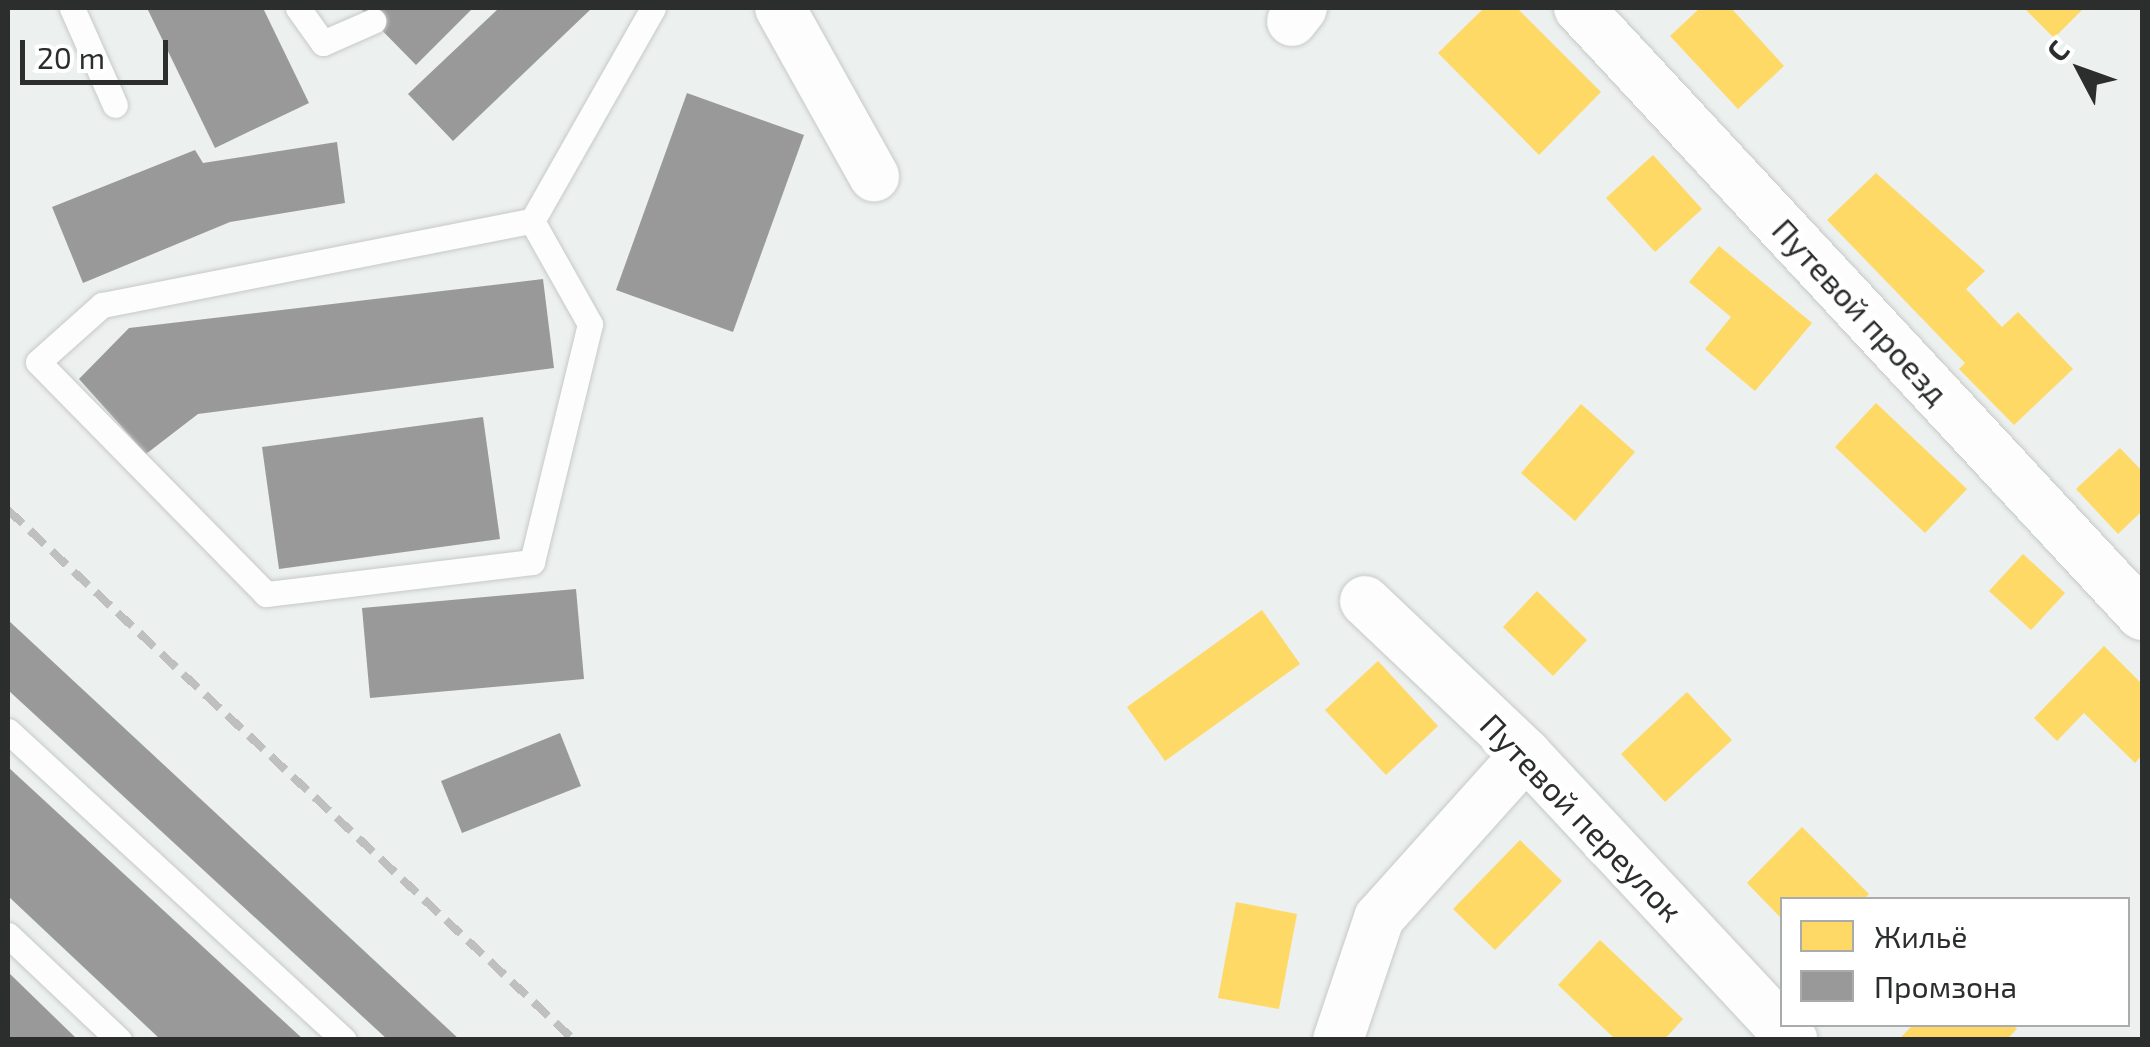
<!DOCTYPE html>
<meta charset="utf-8">
<style>
body{margin:0}
#map{position:relative;width:2150px;height:1047px;overflow:hidden;background:#ecf0ee;font-family:"Exo 2",sans-serif}
div>[style]{position:absolute}
[style*='--x']{left:calc(var(--x)*1px);top:calc(var(--y)*1px);width:calc(var(--w)*1px);rotate:calc(var(--a)*1deg)}
.homes>*{inset:0;background:#ffd966}
.industry>*{inset:0;background:#999}
.roads{filter:drop-shadow(0 0 2px #c6c9c7) drop-shadow(0 0 2px #c6c9c7)}
.lane>*{height:25px;margin:-12.5px;padding:0 12.5px;transform-origin:12.5px;border-radius:12.5px;background:#fcfdfc}
.street>*{height:50px;margin:-25px;padding:0 25px;transform-origin:25px;border-radius:25px;background:#fcfdfc}
.rail>*{height:8px;margin-top:-4px;transform-origin:0;background:repeating-linear-gradient(90deg,#bebfbe 0 20px,transparent 0 30px)}
span{translate:-50% -50%;white-space:nowrap;text-align:center;line-height:1.15;-webkit-text-stroke:10px #fff;paint-order:stroke}
.street-label{font-size:32px;color:#2b2e2d}
.frame{position:absolute;inset:0;border:10px solid #2b2e2d;pointer-events:none}
.legend{position:absolute;left:1780px;top:897px;width:350px;height:130px;box-sizing:border-box;background:#fff;border:2px solid #aaabab;margin:0;padding:12px 18px;list-style:none;font-size:30px;color:#2b2e2d}
.legend li{display:flex;align-items:center;gap:20px;height:50px}
.legend b{width:50px;border:2px solid #aaabab}
.north{position:absolute;left:2030px;top:20px;width:100px;height:100px;-webkit-text-stroke:8px #fff;paint-order:stroke;rotate:311deg;font-size:28px;font-weight:700;line-height:40px;text-align:center;color:#2b2e2d}
.north::after{content:'';display:block;margin:auto;width:35px;height:45px;background:#2b2e2d;clip-path:polygon(50% 0,100% 100%,50% 72%,0 100%)}
.scale{position:absolute;left:20px;top:40px;width:148px;height:45px;box-sizing:border-box;border:5px solid #2b2e2d;border-top:0;padding-left:12px;font-size:30px;line-height:35px;white-space:nowrap;color:#2b2e2d;-webkit-text-stroke:8px #fff;paint-order:stroke}
</style>
<div id="map">
<div class="homes">
<div style="clip-path:polygon(1484px 8px,1517px 8px,1601px 92px,1539px 155px,1438px 53px)"></div>
<div style="clip-path:polygon(1700px 8px,1731px 8px,1784px 66px,1738px 109px,1670px 36px)"></div>
<div style="clip-path:polygon(2024px 8px,2084px 8px,2054px 38px)"></div>
<div style="clip-path:polygon(1653px 155px,1702px 209px,1655px 252px,1606px 198px)"></div>
<div style="clip-path:polygon(1876px 173px,1985px 271px,1966px 289px,2002px 327px,2018px 312px,2073px 369px,2014px 425px,1959px 369px,1965px 363px,1827px 220px)"></div>
<div style="clip-path:polygon(1719px 246px,1812px 323px,1755px 391px,1705px 349px,1731px 317px,1689px 282px)"></div>
<div style="clip-path:polygon(1876px 403px,1967px 489px,1925px 533px,1835px 447px)"></div>
<div style="clip-path:polygon(1581px 404px,1635px 452px,1575px 521px,1521px 473px)"></div>
<div style="clip-path:polygon(2120px 448px,2142px 471px,2142px 511px,2118px 534px,2076px 489px)"></div>
<div style="clip-path:polygon(2023px 554px,2065px 593px,2031px 630px,1989px 591px)"></div>
<div style="clip-path:polygon(1537px 591px,1587px 640px,1553px 676px,1503px 627px)"></div>
<div style="clip-path:polygon(1262px 610px,1300px 664px,1165px 761px,1127px 707px)"></div>
<div style="clip-path:polygon(2104px 646px,2142px 684px,2142px 755px,2135px 763px,2084px 713px,2057px 741px,2034px 718px)"></div>
<div style="clip-path:polygon(1378px 661px,1438px 726px,1386px 775px,1325px 710px)"></div>
<div style="clip-path:polygon(1687px 692px,1732px 740px,1665px 802px,1621px 754px)"></div>
<div style="clip-path:polygon(1802px 827px,1869px 894px,1863px 900px,1782px 900px,1782px 919px,1747px 883px)"></div>
<div style="clip-path:polygon(1520px 840px,1562px 881px,1495px 950px,1453px 909px)"></div>
<div style="clip-path:polygon(1236px 902px,1297px 914px,1279px 1009px,1218px 998px)"></div>
<div style="clip-path:polygon(1600px 940px,1683px 1019px,1664px 1040px,1616px 1040px,1558px 985px)"></div>
<div style="clip-path:polygon(1914px 1024px,2012px 1024px,2017px 1029px,2006px 1040px,1898px 1040px)"></div>
</div>
<div class="industry">
<div style="clip-path:polygon(147px 8px,263px 8px,309px 103px,215px 148px)"></div>
<div style="clip-path:polygon(360px 8px,473px 8px,416px 65px)"></div>
<div style="clip-path:polygon(499px 8px,592px 8px,453px 141px,408px 94px)"></div>
<div style="clip-path:polygon(687px 93px,804px 135px,733px 332px,616px 290px)"></div>
<div style="clip-path:polygon(337px 142px,345px 203px,230px 222px,83px 283px,52px 207px,195px 150px,203px 163px)"></div>
<div style="clip-path:polygon(543px 279px,554px 368px,198px 414px,146px 454px,79px 379px,129px 328px)"></div>
<div style="clip-path:polygon(483px 417px,500px 539px,279px 569px,262px 447px)"></div>
<div style="clip-path:polygon(576px 589px,584px 679px,370px 698px,362px 608px)"></div>
<div style="clip-path:polygon(8px 620px,460px 1040px,388px 1040px,8px 690px)"></div>
<div style="clip-path:polygon(560px 733px,581px 786px,462px 833px,441px 781px)"></div>
<div style="clip-path:polygon(8px 767px,304px 1040px,161px 1040px,8px 896px)"></div>
<div style="clip-path:polygon(8px 972px,78px 1040px,8px 1040px)"></div>
</div>
<div class="roads">
<div class="lane">
<div style="--x:72;--y:8;--w:106;--a:66.1"></div>
<div style="--x:298;--y:8;--w:43;--a:54.5"></div>
<div style="--x:323;--y:43;--w:55;--a:-23.7"></div>
<div style="--x:532;--y:221;--w:118;--a:60.6"></div>
<div style="--x:590;--y:324;--w:245;--a:103.7"></div>
<div style="--x:532;--y:562;--w:268;--a:173.1"></div>
<div style="--x:266;--y:594;--w:325;--a:-134.5"></div>
<div style="--x:38;--y:362;--w:86;--a:-41.7"></div>
<div style="--x:102;--y:305;--w:438;--a:-11.1"></div>
<div style="--x:532;--y:221;--w:245;--a:-60.4"></div>
<div style="--x:8;--y:731;--w:456;--a:42.6"></div>
<div style="--x:8;--y:935;--w:153;--a:43.4"></div>
</div>
<div class="street">
<div style="--x:780;--y:8;--w:193;--a:60.8"></div>
<div style="--x:1579;--y:8;--w:828;--a:47.15"></div>
<div style="--x:1292;--y:21;--w:16;--a:-52"></div>
<div style="--x:1365;--y:601;--w:222;--a:43.5"></div>
<div style="--x:1526;--y:754;--w:391;--a:47"></div>
<div style="--x:1338;--y:1040;--w:129;--a:-71.4"></div>
<div style="--x:1379;--y:918;--w:220;--a:-48.1"></div>
</div>
</div>
<div class="rail">
<div style="--x:8;--y:510;--w:775;--a:43.12"></div>
</div>
<div class="street-label">
<span style="left:1861px;top:311px;rotate:47deg">Путевой проезд</span>
<span style="left:1582px;top:817px;rotate:46deg">Путевой переулок</span>
</div>
<div class="frame"></div>
<ul class="legend">
<li><b style="height:28px;background:#ffd966"></b>Жильё</li>
<li><b style="height:28px;background:#999"></b>Промзона</li>
</ul>
<div class="north">С</div>
<div class="scale">20 m</div>
</div>
